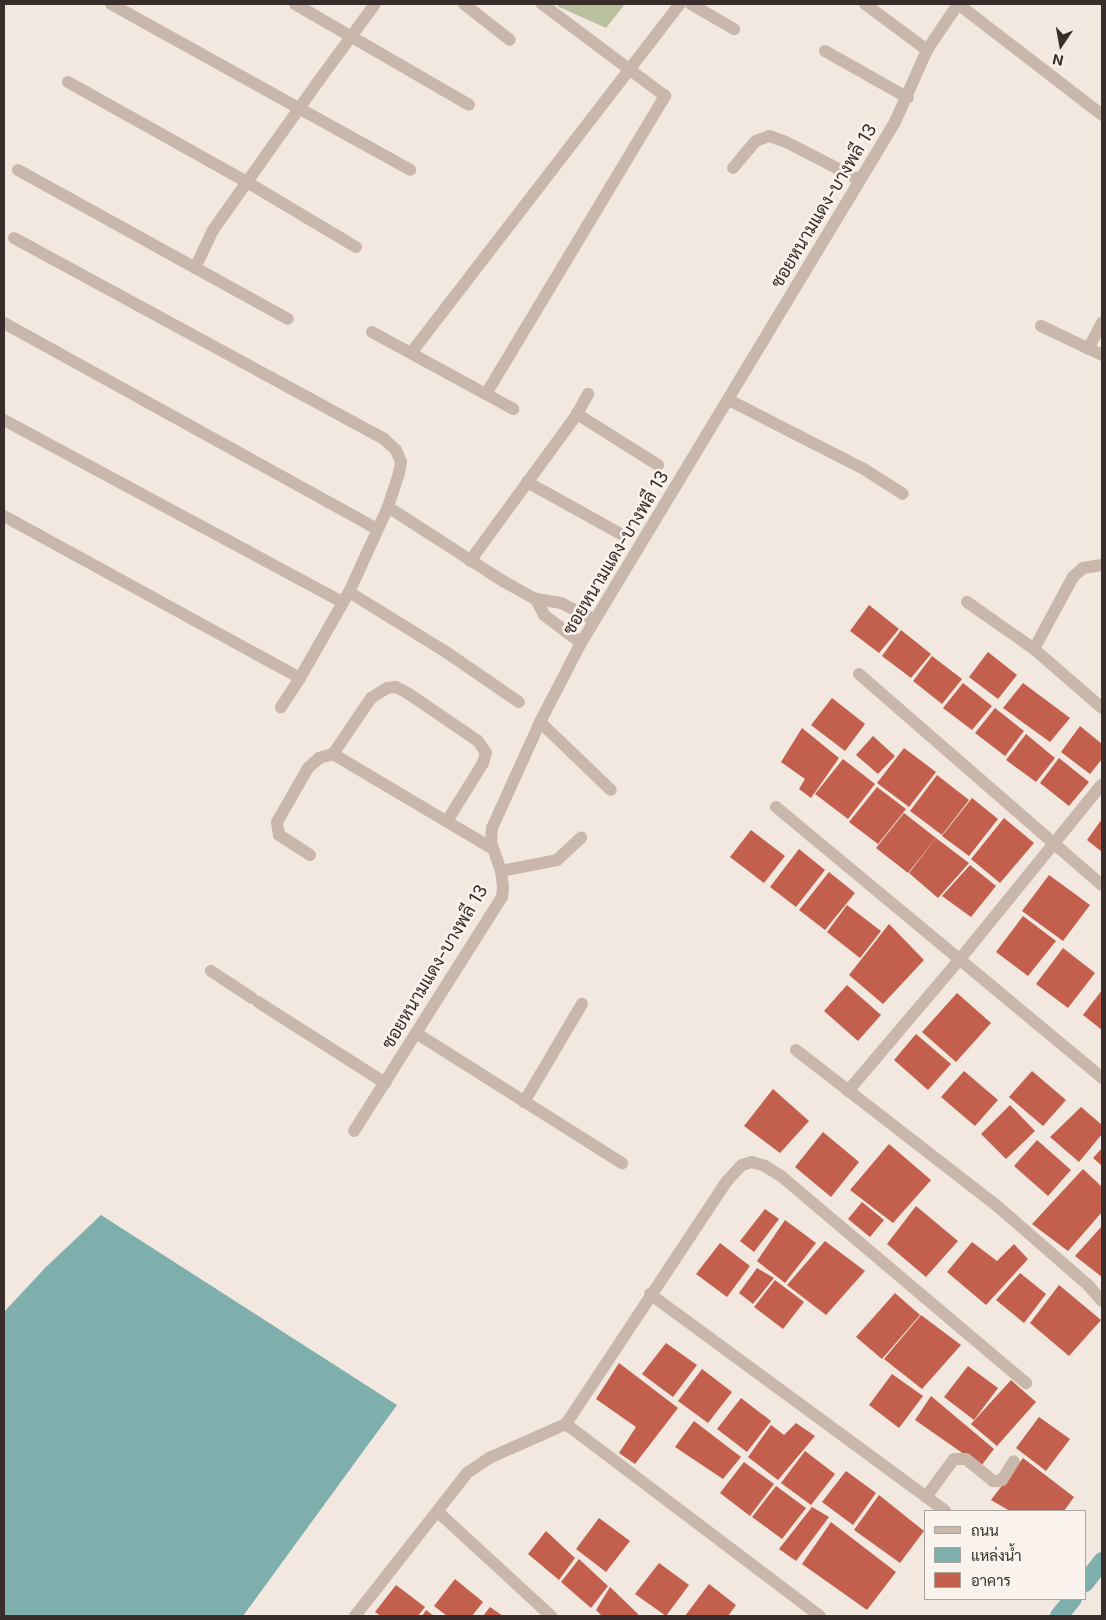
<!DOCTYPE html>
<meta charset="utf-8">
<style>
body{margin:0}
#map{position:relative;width:1106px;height:1620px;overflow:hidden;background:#f2e8df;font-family:Inter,Sarabun,sans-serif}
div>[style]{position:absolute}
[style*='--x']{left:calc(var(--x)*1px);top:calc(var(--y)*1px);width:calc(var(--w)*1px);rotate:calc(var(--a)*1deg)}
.green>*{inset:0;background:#b9c19f}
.water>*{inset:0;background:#7fafac}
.canal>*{height:18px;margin:-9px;padding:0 9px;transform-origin:9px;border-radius:9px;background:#7fafac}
.building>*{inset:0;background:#c25f4d}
.minor>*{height:12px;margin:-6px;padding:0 6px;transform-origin:6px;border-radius:6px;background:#cab7ab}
span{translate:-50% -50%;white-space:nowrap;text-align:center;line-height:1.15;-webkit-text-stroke:5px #faf2ec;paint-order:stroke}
.street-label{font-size:18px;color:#382d2a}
.frame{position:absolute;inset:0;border:5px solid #382d2a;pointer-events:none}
.legend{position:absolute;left:924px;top:1510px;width:162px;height:90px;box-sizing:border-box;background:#faf2ec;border:1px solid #aca39e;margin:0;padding:6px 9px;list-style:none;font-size:15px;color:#382d2a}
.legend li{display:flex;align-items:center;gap:10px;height:25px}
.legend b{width:25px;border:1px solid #aca39e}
.north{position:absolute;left:1036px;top:20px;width:50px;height:50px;-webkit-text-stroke:4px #faf2ec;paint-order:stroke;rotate:192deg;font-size:14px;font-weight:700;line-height:20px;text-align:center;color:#382d2a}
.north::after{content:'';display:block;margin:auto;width:18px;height:22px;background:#382d2a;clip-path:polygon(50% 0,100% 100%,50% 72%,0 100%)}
</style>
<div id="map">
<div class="green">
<div style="clip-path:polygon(560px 4px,625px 4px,606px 28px,557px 6px)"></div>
</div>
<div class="water">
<div style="clip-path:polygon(101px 1215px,397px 1405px,243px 1616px,4px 1616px,4px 1312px,45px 1268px)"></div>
</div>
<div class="canal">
<div style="--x:1085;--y:1583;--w:28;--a:-52"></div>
<div style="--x:1059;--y:1616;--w:22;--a:-51"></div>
</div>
<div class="building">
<div style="clip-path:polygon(869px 605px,899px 629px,879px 653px,850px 631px)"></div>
<div style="clip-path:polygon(901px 630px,931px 654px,911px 678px,882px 656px)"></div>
<div style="clip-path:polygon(988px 652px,1017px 675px,998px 699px,969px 677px)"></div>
<div style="clip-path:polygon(932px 656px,962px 679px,942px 704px,913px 681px)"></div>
<div style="clip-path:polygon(963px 683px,992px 706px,972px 730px,943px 708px)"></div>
<div style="clip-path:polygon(1023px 683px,1070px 718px,1050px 742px,1003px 708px)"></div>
<div style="clip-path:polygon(832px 698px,865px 724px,845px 751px,811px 725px)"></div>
<div style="clip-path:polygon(995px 708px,1024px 731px,1005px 756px,975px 733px)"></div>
<div style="clip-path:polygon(1080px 726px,1102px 744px,1102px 759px,1090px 774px,1061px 752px)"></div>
<div style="clip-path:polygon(802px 728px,839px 758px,811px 798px,799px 789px,805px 779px,781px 762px)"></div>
<div style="clip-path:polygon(1026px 734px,1055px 758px,1036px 782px,1006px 760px)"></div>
<div style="clip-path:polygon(873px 736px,895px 756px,878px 774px,856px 755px)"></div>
<div style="clip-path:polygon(904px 748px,936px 772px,909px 807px,877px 783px)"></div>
<div style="clip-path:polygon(1059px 758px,1089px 782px,1069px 806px,1040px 783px)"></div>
<div style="clip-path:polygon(843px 759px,875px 784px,848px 819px,815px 794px)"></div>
<div style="clip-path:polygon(937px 775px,969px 800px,942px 835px,910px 811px)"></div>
<div style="clip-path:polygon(877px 787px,906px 809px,878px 844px,849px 822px)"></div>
<div style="clip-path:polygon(972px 798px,998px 819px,969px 856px,942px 836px)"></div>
<div style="clip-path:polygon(904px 813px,936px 838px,908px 873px,876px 848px)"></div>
<div style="clip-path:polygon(1004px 818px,1034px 843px,1000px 883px,971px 859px)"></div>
<div style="clip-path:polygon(1102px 819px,1102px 852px,1087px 840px)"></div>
<div style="clip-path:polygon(751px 830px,785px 856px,764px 883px,730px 857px)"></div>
<div style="clip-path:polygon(936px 838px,969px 863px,938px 898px,909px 873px)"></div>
<div style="clip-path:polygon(799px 849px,825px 870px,796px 907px,770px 887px)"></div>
<div style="clip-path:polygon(970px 865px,996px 886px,971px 917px,942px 896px)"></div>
<div style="clip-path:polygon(829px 872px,855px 893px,825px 930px,799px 910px)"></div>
<div style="clip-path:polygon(1049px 875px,1090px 905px,1063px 941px,1022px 911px)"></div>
<div style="clip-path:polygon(847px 905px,881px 931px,860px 958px,827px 932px)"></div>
<div style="clip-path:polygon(1023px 916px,1056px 941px,1028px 976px,996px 952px)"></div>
<div style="clip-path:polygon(889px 924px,924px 960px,883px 1004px,849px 975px)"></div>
<div style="clip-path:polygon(1063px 948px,1095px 973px,1068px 1008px,1036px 984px)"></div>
<div style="clip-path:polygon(847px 985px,881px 1015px,858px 1041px,824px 1011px)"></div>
<div style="clip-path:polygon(1102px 990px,1102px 1030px,1083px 1015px)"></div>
<div style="clip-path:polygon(957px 993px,991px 1023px,956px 1062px,922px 1032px)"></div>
<div style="clip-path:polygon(916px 1034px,951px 1064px,928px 1090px,894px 1060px)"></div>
<div style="clip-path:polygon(964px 1071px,998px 1100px,975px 1126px,941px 1097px)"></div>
<div style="clip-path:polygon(1032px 1071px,1066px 1100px,1043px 1126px,1009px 1097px)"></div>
<div style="clip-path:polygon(773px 1089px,809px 1121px,780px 1153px,744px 1126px)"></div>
<div style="clip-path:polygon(1010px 1105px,1035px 1131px,1006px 1159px,981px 1134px)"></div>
<div style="clip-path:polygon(1081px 1107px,1102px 1125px,1102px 1134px,1079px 1162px,1050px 1137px)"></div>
<div style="clip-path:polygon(823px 1132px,859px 1162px,831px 1197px,795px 1167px)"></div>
<div style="clip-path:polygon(1037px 1140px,1071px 1170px,1048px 1196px,1014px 1166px)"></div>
<div style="clip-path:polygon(889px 1144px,931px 1180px,893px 1223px,850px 1190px)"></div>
<div style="clip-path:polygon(1102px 1148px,1102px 1166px,1093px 1158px)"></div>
<div style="clip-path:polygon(1083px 1169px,1102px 1187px,1102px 1212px,1068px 1251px,1032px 1224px)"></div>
<div style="clip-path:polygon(862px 1202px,884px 1220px,870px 1237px,848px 1219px)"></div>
<div style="clip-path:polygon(916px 1206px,958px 1241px,926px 1277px,887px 1244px)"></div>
<div style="clip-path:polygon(765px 1209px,779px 1219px,754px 1252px,740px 1241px)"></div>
<div style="clip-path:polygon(785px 1220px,816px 1243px,785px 1283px,757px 1261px)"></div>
<div style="clip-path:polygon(1102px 1226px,1102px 1277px,1075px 1256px)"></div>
<div style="clip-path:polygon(825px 1241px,865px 1271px,826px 1315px,787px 1285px)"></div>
<div style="clip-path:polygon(972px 1242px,997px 1261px,1014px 1244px,1028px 1259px,986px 1305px,947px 1272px)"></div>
<div style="clip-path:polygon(720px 1243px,750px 1266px,727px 1297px,696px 1274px)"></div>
<div style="clip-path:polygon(757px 1268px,774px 1278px,753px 1304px,739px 1293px)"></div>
<div style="clip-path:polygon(1020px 1273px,1046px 1294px,1024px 1323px,996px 1300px)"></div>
<div style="clip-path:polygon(775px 1280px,804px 1302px,783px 1329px,754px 1307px)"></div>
<div style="clip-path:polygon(1059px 1285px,1101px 1320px,1069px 1356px,1030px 1323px)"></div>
<div style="clip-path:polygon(895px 1293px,920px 1315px,882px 1359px,856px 1337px)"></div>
<div style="clip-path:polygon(921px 1315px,961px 1345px,922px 1389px,884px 1359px)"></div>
<div style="clip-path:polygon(666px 1343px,697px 1365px,673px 1397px,642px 1374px)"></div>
<div style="clip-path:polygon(619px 1363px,678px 1408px,635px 1464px,619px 1453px,636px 1427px,596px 1399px)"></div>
<div style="clip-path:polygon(968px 1366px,998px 1388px,974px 1420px,944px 1397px)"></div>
<div style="clip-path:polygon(702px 1369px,732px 1392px,708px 1423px,678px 1401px)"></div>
<div style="clip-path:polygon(892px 1374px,923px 1396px,899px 1428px,869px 1405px)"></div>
<div style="clip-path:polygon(1011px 1380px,1036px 1402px,997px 1446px,971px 1424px)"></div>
<div style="clip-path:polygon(931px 1396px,994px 1449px,981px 1466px,915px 1420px)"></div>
<div style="clip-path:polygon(741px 1398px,771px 1421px,747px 1452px,717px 1429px)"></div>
<div style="clip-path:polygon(1039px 1417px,1070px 1439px,1046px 1471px,1016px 1448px)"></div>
<div style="clip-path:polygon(694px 1421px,741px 1457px,723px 1479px,675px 1447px)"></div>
<div style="clip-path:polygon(796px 1423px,815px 1436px,778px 1480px,748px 1457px,771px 1425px,784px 1435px)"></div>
<div style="clip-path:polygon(805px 1451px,835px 1474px,811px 1505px,781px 1483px)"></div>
<div style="clip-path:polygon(1023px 1458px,1074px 1497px,1064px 1511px,1010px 1511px,991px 1500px)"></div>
<div style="clip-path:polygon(744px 1462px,774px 1484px,750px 1516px,720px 1493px)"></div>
<div style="clip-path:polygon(846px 1471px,876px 1493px,853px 1525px,822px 1502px)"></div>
<div style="clip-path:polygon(776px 1486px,806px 1508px,782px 1539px,752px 1517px)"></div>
<div style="clip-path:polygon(879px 1495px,924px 1531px,900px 1563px,854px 1530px)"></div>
<div style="clip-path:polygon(812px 1507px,829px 1517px,796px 1561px,779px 1549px)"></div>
<div style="clip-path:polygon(599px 1518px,630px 1541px,606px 1572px,576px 1549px)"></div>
<div style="clip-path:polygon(831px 1522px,896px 1572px,867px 1610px,802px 1564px)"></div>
<div style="clip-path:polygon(546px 1531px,575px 1558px,559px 1580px,528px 1554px)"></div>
<div style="clip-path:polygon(579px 1559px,608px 1586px,591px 1608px,561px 1582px)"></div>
<div style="clip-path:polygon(659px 1563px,689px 1585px,666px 1616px,635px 1594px)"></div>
<div style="clip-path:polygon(455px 1579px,483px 1602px,472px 1616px,447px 1616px,434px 1606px)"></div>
<div style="clip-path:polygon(709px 1584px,736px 1605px,728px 1616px,685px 1616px)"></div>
<div style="clip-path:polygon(396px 1585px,425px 1607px,418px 1616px,381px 1616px,375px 1612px)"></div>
<div style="clip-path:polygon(610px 1587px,638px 1614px,637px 1616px,602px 1616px,596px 1610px)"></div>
<div style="clip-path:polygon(490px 1607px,503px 1616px,483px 1616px)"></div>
<div style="clip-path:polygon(426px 1610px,434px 1616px,422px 1616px)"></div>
</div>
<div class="minor">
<div style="--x:111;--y:4;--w:342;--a:29"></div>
<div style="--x:295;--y:4;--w:201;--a:30.1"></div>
<div style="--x:464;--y:4;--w:58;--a:38"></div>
<div style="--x:691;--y:4;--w:50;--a:30.2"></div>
<div style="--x:865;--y:4;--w:77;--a:36.6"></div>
<div style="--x:958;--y:4;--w:182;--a:37.6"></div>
<div style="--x:825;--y:51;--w:95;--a:29.5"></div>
<div style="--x:68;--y:82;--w:205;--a:29.2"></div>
<div style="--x:247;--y:182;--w:127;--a:30.8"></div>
<div style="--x:733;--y:168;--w:35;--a:-50"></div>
<div style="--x:756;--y:141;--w:14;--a:-21"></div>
<div style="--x:769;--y:136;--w:18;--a:19"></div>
<div style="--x:786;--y:142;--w:83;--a:27.2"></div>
<div style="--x:18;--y:170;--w:308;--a:28.9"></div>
<div style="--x:14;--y:238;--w:421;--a:28.5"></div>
<div style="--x:384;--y:439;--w:16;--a:43"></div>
<div style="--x:396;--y:450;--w:13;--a:67"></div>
<div style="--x:401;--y:462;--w:11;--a:100"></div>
<div style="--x:399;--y:473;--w:36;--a:108"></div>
<div style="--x:388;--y:507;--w:94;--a:114.6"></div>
<div style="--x:349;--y:592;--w:99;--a:119.7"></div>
<div style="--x:300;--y:678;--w:35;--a:123"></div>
<div style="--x:195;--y:268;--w:42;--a:-64.7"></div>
<div style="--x:213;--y:230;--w:180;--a:-54.7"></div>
<div style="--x:317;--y:83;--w:98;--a:-53.7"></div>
<div style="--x:4;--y:323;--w:426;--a:28.9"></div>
<div style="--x:1041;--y:326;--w:68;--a:25.4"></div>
<div style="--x:372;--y:332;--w:161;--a:28.6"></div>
<div style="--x:1088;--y:349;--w:30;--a:-62"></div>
<div style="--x:411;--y:353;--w:441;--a:-52.4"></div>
<div style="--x:486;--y:394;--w:348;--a:-59"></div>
<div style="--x:665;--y:96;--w:154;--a:-143.2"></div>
<div style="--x:729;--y:400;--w:152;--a:27.1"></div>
<div style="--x:864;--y:469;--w:46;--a:32.7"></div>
<div style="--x:577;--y:414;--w:96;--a:32.2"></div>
<div style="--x:4;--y:420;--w:384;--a:28.3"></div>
<div style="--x:527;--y:482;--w:107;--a:29"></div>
<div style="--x:388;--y:507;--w:137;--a:32.8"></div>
<div style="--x:503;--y:581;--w:38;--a:29"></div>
<div style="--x:536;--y:599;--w:25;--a:9"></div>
<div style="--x:561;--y:603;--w:37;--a:27"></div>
<div style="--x:4;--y:516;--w:337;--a:28.7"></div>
<div style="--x:470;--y:561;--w:182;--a:-53.9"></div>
<div style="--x:577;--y:414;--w:23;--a:-61"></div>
<div style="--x:349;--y:592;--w:110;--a:31.7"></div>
<div style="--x:443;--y:650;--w:92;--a:34.4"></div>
<div style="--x:536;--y:599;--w:18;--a:63"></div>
<div style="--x:544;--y:615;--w:46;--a:37.1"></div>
<div style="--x:967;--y:602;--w:82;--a:35"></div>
<div style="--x:1034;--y:649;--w:90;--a:40.9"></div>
<div style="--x:1034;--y:649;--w:82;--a:-61.6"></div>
<div style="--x:1073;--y:577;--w:13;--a:-42"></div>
<div style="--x:1083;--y:568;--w:19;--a:-9"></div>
<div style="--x:859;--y:674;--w:322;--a:41"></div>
<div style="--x:540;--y:722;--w:98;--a:43.8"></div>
<div style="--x:333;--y:754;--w:68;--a:-55.8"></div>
<div style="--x:371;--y:698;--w:19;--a:-32"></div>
<div style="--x:387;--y:688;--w:9;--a:-6"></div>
<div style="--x:396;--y:687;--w:15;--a:28"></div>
<div style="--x:409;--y:694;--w:83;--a:34.3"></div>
<div style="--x:478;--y:741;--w:14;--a:56"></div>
<div style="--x:486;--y:753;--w:10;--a:107"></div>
<div style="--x:483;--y:763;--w:68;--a:121.8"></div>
<div style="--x:776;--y:807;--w:424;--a:39.7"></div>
<div style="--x:310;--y:855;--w:37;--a:-147"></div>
<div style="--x:279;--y:835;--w:13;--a:-99"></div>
<div style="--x:277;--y:822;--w:62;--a:-60.1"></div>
<div style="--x:308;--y:768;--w:15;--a:-42"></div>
<div style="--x:319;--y:758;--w:15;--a:-16"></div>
<div style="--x:333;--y:754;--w:186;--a:30.7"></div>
<div style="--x:501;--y:871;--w:57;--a:-11.1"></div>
<div style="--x:557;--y:860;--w:33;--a:-43"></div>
<div style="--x:211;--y:971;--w:49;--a:33.4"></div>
<div style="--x:258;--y:1002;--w:151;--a:32.5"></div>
<div style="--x:416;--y:1033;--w:244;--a:32.3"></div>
<div style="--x:796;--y:1050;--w:253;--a:37.8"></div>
<div style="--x:996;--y:1205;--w:122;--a:41"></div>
<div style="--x:1088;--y:1285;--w:21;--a:49"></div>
<div style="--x:848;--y:1091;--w:173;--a:-49.7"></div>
<div style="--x:960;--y:959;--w:225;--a:-50.9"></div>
<div style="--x:524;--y:1102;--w:114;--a:-59.4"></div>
<div style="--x:354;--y:1131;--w:277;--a:-57.7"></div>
<div style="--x:502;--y:897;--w:10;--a:-84"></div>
<div style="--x:503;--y:887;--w:16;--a:-97"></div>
<div style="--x:501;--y:871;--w:31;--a:-109"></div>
<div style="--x:491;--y:842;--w:14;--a:-86"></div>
<div style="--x:492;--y:828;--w:116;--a:-65.6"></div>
<div style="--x:540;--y:722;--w:89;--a:-62.6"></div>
<div style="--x:581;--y:643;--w:608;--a:-58.92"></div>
<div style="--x:895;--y:122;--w:79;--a:-66"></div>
<div style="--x:927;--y:50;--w:55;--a:-56"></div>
<div style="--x:650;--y:1294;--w:366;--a:36.3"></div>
<div style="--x:566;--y:1424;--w:318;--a:37.1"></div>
<div style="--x:926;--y:1497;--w:47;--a:-53.6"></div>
<div style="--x:954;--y:1459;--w:12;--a:0"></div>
<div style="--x:966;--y:1459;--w:35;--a:39"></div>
<div style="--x:993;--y:1481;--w:4;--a:0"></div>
<div style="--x:997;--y:1481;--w:5;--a:-11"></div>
<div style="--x:1002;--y:1480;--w:22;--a:-58"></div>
<div style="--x:438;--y:1512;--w:154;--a:42.6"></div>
<div style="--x:355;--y:1616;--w:182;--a:-51.9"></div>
<div style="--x:467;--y:1473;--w:27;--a:-34"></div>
<div style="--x:489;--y:1458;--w:84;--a:-23.8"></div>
<div style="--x:566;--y:1424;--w:290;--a:-56.5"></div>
<div style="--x:726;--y:1182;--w:23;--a:-47"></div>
<div style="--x:742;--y:1165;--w:10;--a:-17"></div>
<div style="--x:752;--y:1162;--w:14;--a:17"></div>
<div style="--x:765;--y:1166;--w:19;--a:32"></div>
<div style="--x:781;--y:1176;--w:321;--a:40.2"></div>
</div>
<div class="street-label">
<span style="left:824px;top:206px;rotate:-59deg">ซอยหนามแดง-บางพลี 13</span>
<span style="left:616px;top:553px;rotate:-59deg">ซอยหนามแดง-บางพลี 13</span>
<span style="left:435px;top:967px;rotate:-59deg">ซอยหนามแดง-บางพลี 13</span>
</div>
<div class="frame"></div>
<ul class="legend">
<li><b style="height:6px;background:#cab7ab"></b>ถนน</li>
<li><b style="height:14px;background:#7fafac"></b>แหล่งน้ำ</li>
<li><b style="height:14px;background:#c25f4d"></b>อาคาร</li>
</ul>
<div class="north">N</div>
</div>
